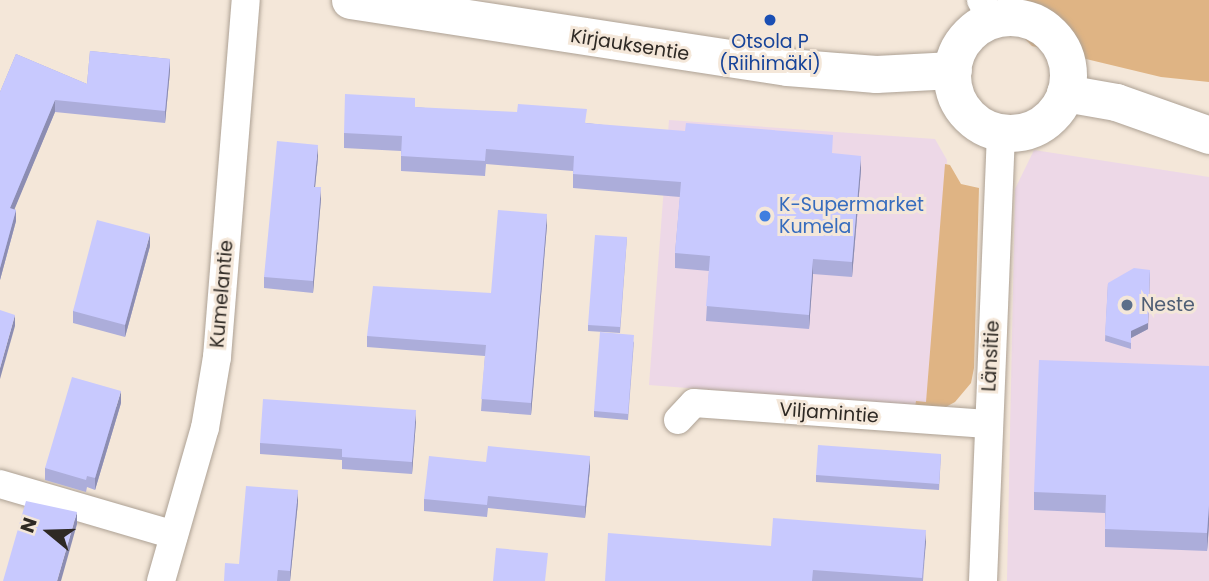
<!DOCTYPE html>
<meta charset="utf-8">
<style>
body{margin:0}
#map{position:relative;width:1209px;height:581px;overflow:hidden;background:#f4e7d9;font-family:Poppins,sans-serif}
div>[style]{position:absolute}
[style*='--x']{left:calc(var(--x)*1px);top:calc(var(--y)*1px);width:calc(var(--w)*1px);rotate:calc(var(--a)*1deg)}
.commercial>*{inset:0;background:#edd8e7}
.green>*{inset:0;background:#dfb484}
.roads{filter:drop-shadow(0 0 2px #ada194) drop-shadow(0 0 2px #ada194)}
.minor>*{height:28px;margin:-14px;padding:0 14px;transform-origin:14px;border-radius:14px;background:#fff}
.tertiary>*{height:37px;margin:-18.5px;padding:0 18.5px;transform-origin:18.5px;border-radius:18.5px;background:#fff}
.tertiary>.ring{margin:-18.5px;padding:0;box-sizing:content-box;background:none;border:37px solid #fff;border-radius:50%}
.wall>*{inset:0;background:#acadda}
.shaded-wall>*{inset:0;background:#8c8db2}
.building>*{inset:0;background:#c8c9fe}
.dots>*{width:19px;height:19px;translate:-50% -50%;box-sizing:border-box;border:4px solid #f4e7d9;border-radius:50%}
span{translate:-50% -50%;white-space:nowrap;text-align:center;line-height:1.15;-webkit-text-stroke:6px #f4e7d9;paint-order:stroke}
.transit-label{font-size:19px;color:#164399}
.street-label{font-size:19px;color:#2e2924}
.shop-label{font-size:19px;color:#366cbe}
.left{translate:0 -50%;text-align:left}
.service-label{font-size:19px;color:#4e5e75}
.north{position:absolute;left:14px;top:497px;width:70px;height:70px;-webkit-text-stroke:5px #f4e7d9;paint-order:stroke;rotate:289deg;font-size:19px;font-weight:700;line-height:28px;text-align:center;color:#2e2924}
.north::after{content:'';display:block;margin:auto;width:24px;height:32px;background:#2e2924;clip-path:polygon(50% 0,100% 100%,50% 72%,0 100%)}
</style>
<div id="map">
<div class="commercial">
<div style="clip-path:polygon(669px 120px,935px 139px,947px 160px,929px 407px,649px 385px)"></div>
<div style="clip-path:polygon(1034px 150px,1209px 177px,1209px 581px,1007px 581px,1015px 189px)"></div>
</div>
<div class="green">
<div style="clip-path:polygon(1003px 0,1209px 0,1209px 82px,1161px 77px,1032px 46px,1008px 22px)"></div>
<div style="clip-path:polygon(945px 164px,950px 165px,961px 184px,979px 188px,974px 368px,971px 383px,955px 402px,944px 408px,915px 407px,916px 401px,926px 402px)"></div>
</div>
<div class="roads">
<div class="minor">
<div style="--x:981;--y:0;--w:21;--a:62"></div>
<div style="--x:678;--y:420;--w:23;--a:-47"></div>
<div style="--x:694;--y:403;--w:294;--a:4.1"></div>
<div style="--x:0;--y:484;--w:181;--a:16.3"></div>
<div style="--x:161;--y:581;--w:159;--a:-74"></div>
<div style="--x:205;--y:428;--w:72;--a:-80.4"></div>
<div style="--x:217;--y:357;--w:358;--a:-85.4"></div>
<div style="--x:983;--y:581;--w:450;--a:-87.7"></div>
</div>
<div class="tertiary">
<div style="--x:350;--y:0;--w:442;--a:8.7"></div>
<div style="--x:787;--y:67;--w:89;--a:4.5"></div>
<div style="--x:876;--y:74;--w:77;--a:-3"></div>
<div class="ring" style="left:952px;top:17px;width:79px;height:79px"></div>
<div style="--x:1065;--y:93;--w:52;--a:10"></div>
<div style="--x:1116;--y:102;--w:99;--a:19.5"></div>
</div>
</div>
<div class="wall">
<div style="clip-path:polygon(90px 51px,170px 59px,170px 71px,165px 123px,55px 112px,14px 209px,16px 210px,16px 221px,0 280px,0 92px,16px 54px,87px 84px)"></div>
<div style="clip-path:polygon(415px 107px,587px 123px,833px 154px,861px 170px,852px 277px,813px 274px,809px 329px,706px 321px,709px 271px,675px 268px,675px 253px,680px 197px,573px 188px,573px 171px,486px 164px,485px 176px,401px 171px,401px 151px,344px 148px,344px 133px)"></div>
<div style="clip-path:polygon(318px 157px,315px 187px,321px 199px,313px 293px,264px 288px,264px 277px)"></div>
<div style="clip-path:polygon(547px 225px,531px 415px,481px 411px,485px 356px,367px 347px,367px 336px,491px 293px)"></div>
<div style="clip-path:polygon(627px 237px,620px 333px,588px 331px,588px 325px)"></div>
<div style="clip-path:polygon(150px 246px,125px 337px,73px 323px,73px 311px)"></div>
<div style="clip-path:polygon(1108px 283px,1148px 329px,1131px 338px,1131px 349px,1105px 341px)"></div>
<div style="clip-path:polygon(634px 341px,628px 420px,594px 417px,594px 411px)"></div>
<div style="clip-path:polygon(1209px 366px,1209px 524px,1207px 551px,1105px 547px,1105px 513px,1034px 510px,1034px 492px)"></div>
<div style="clip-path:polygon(121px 403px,95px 490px,87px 487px,86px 492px,45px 480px,45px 468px)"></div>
<div style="clip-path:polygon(416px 421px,412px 474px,342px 469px,342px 460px,260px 454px,260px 443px)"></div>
<div style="clip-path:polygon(941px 454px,939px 490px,816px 482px,816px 475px)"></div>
<div style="clip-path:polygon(486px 462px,590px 468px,585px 518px,488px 508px,487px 517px,424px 511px,424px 499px)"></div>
<div style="clip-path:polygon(298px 502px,290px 581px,224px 581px)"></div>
<div style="clip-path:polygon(926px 541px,923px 581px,605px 581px)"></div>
</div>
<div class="shaded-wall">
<div style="clip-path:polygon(170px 59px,170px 71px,165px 123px,165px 111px)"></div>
<div style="clip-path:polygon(55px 100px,55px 112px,10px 220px,10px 208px)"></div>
<div style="clip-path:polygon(318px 145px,318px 157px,314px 198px,314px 187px)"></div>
<div style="clip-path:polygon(861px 156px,861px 170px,852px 277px,852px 262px)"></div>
<div style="clip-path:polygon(321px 187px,321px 199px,313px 293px,313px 281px)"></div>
<div style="clip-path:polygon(16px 210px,16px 221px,0 280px,0 268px)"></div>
<div style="clip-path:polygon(547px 214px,547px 225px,531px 415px,531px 403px)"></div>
<div style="clip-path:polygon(150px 234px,150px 246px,125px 337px,125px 325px)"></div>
<div style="clip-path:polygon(813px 259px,813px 274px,809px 329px,809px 315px)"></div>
<div style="clip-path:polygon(1150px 270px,1148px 329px,1131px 338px,1131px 331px)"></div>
<div style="clip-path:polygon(15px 315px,15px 326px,0 379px,0 368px)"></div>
<div style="clip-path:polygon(121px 391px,121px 403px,95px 490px,95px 478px)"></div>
<div style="clip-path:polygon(416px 410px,416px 421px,412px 474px,412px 462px)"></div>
<div style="clip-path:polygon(590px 456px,590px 468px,585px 518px,585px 506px)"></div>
<div style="clip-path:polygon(298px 490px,298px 502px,290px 581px,290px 571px)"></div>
<div style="clip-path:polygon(1209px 505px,1209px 524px,1207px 551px,1207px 533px)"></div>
<div style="clip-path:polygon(77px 512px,77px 524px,61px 581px,57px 581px)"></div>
<div style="clip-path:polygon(926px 530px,926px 541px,922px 581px)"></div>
</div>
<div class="building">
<div style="clip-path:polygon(90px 51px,170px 59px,165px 111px,55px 100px,10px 208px,16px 210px,0 268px,0 92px,16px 54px,87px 84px)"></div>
<div style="clip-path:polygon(345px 94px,415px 98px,415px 107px,517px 112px,518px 104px,587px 109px,585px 123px,685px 131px,686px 123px,833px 135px,832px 153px,861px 156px,852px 262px,813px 259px,809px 315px,706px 306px,710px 256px,675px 253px,681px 182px,573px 174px,574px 156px,486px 149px,485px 161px,401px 156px,402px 136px,344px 133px)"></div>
<div style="clip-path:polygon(277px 141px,318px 145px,314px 187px,321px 187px,313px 281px,264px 277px)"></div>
<div style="clip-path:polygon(498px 210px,547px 214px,531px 403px,481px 399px,486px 345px,367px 336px,373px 286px,491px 293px)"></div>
<div style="clip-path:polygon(97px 220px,150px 234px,125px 325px,73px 311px)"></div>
<div style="clip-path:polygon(595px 235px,627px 237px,620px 327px,588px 325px)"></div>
<div style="clip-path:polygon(1134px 268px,1150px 270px,1148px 323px,1131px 331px,1131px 343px,1105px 335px,1108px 283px)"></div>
<div style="clip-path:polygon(0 310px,15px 315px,0 368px)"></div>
<div style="clip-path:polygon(600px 332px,634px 335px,628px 414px,594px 411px)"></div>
<div style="clip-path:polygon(1039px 360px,1209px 366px,1209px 505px,1207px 533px,1105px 529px,1106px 495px,1034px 492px)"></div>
<div style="clip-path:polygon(72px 377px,121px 391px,95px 478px,87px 476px,86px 480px,45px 468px)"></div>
<div style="clip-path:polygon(263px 399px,416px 410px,412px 462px,342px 457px,342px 449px,260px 443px)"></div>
<div style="clip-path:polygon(818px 445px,941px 454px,939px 484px,816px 475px)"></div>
<div style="clip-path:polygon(488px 446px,590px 456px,585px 506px,488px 496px,487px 505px,424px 499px,429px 456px,486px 462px)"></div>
<div style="clip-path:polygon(246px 486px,298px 490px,290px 571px,278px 570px,277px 581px,224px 581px,225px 563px,239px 564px)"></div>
<div style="clip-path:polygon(26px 501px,77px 512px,57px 581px,3px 581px)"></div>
<div style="clip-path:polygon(773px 518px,926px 530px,922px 578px,813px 570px,812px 581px,605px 581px,608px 533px,771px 546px)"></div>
<div style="clip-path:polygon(496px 548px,548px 553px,545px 581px,493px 581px)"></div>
</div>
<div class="dots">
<div style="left:770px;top:20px;background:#1a4fb4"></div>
<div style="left:765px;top:216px;background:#3f7fe0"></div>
<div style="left:1127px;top:305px;background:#5c6f8a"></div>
</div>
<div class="transit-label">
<span style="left:770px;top:53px">Otsola P<br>(Riihimäki)</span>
</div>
<div class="street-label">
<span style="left:630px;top:45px;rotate:9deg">Kirjauksentie</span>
<span style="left:222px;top:294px;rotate:-85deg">Kumelantie</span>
<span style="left:991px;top:356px;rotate:-87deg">Länsitie</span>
<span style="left:829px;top:413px;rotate:4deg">Viljamintie</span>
</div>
<div class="shop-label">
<span class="left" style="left:779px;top:216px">K-Supermarket<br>Kumela</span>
</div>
<div class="service-label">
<span class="left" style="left:1141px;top:305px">Neste</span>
</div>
<div class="north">N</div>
</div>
